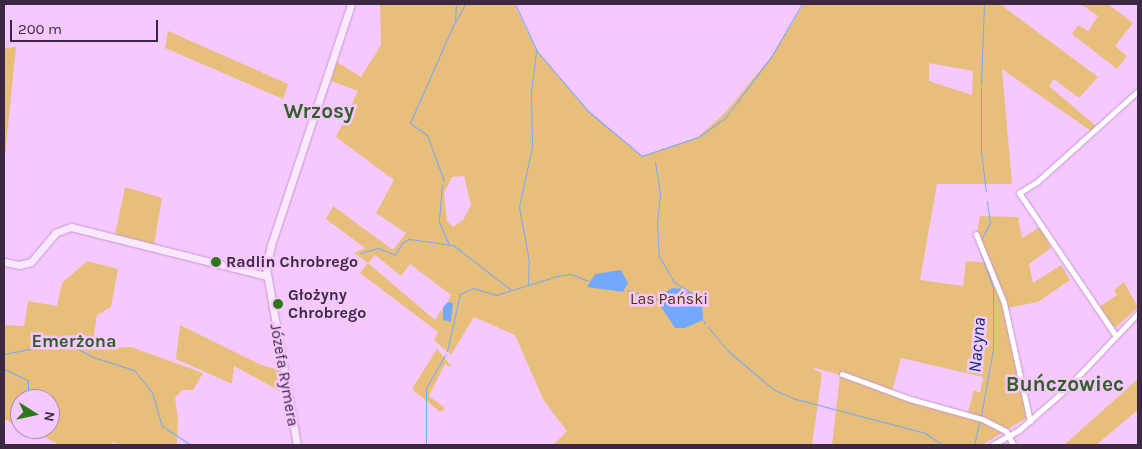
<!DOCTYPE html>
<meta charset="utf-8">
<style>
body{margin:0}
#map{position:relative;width:1142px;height:449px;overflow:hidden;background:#f5c9ff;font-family:Karla,sans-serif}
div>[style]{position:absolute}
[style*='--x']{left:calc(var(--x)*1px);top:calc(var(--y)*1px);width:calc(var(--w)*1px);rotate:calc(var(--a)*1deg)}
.green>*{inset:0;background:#e8bf7a}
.water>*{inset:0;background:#74a8ff}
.stream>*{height:1px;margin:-0.5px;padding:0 0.5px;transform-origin:0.5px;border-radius:0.5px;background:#74a8ff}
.roads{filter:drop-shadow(0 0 1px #c995d6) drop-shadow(0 0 1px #c995d6)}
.street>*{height:5px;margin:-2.5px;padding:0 2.5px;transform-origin:2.5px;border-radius:2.5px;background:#fff}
.secondary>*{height:7px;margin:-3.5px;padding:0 3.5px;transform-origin:3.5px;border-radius:3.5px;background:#f9e9fd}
.dots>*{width:14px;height:14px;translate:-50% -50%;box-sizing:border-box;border:2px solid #f5c9ff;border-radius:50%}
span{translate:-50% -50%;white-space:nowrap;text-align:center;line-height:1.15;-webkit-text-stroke:5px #f5c9ff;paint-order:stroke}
.poi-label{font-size:16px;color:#3d2842;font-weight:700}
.left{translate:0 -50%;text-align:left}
.park-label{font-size:16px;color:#4d3607}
.street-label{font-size:16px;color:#3d2842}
.neighbourhood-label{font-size:18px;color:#315f27;font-weight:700}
.water-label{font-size:18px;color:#00307a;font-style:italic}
.district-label{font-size:21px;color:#315f27;font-weight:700}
.frame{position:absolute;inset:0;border:5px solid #3d2842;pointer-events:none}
.north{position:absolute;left:10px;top:389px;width:50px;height:50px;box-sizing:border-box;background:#f5c9ff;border:1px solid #ab89b3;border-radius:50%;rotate:100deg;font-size:14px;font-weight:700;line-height:20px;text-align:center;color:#3d2842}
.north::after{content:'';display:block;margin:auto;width:18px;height:22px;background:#2d7619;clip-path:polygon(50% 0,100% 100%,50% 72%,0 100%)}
.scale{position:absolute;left:10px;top:20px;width:148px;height:22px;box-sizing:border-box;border:2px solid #3d2842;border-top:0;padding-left:6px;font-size:15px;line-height:18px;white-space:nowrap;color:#3d2842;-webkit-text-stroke:4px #f5c9ff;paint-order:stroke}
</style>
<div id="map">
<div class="green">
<div style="clip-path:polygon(evenodd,380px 4px,514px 4px,537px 51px,588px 111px,642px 156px,698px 137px,725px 113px,771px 57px,804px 4px,1000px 4px,1098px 77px,1079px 98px,1054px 79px,1049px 86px,1096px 126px,1091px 131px,1002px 69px,1012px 184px,937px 184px,920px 280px,963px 286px,966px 261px,991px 263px,977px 233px,980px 216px,1018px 217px,1022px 238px,1040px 227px,1051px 248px,1029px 264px,1033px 283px,1061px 265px,1070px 280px,1038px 302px,1007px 308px,1026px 418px,982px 445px,832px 445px,840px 375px,812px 367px,822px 374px,812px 445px,553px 445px,567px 431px,544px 401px,515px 335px,474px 317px,451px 355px,434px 340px,438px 332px,360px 273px,368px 263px,354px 253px,365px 248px,326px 219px,333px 206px,393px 250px,406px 233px,376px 213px,394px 180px,336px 137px,358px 91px,331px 81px,337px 62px,361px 77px,381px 45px,380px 4px,929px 63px,973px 71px,972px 95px,929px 81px,929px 63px,380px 4px,464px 176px,471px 205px,463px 220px,453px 227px,447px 221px,444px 193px,452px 177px,464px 176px,380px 4px,375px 255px,401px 276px,410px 264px,451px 295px,448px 302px,453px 303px,442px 314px,443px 307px,435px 320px,368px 263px,375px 255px,380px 4px,901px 358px,983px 377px,980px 393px,974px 390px,967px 416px,892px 392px,901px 358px)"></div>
<div style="clip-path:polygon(1081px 4px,1108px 4px,1133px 23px,1115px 46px,1127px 56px,1117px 69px,1072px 34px,1078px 25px,1088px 31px,1098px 16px)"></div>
<div style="clip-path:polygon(168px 31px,288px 84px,283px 99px,165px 48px)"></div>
<div style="clip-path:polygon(16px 47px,5px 155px,4px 162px,4px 48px)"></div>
<div style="clip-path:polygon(125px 187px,162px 198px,154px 245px,115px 235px)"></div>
<div style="clip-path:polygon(87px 261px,118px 269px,111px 307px,97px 315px,92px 349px,131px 347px,203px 373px,193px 390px,182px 390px,175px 398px,178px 418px,177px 445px,119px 445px,113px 442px,111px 445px,59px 445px,31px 429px,50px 429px,50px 399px,20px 399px,20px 420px,16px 425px,4px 419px,4px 325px,24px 326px,28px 301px,57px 306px,62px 283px)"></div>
<div style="clip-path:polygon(1124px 282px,1138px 307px,1115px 328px,1099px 307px,1117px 295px,1114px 290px)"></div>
<div style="clip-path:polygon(180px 325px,261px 365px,279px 370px,283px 393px,234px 366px,232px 384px,176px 359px)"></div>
<div style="clip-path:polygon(437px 349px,453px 368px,445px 364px,429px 396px,445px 408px,440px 412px,412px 389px)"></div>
<div style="clip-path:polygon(1138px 379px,1138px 410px,1096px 445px,1064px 445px)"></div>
</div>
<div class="water">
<div style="clip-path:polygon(621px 270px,628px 283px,623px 292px,587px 287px,595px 274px)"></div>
<div style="clip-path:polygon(672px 288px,685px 289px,702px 298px,703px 320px,685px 328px,675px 328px,656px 299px)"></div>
<div style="clip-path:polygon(448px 302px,453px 303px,451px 322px,443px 320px,443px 307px)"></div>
</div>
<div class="stream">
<div style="--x:515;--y:4;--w:52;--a:64.9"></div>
<div style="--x:537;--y:51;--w:79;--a:49.6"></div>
<div style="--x:588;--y:111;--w:70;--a:39.8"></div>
<div style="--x:642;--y:156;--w:59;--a:-18.7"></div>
<div style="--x:698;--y:137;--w:33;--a:-35"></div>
<div style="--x:725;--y:118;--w:76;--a:-53"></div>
<div style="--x:771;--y:57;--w:61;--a:-59.7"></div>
<div style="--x:456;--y:21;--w:19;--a:-62"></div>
<div style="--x:981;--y:85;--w:81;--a:-87.9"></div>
<div style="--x:981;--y:88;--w:64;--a:90"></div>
<div style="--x:981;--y:152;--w:40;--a:82.9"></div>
<div style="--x:655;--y:162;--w:33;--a:81"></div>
<div style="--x:660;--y:195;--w:27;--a:96"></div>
<div style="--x:657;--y:222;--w:34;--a:87"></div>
<div style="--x:659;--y:256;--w:30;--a:60"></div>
<div style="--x:674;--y:282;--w:13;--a:32"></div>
<div style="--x:444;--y:181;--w:49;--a:-110.3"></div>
<div style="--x:427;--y:135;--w:21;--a:-145"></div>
<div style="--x:410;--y:123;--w:111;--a:-66.2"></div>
<div style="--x:455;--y:21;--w:17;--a:-87"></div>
<div style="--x:442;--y:185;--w:37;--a:95"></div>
<div style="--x:439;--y:222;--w:24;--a:66"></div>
<div style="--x:982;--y:238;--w:17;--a:-62"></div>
<div style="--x:990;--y:223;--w:22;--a:-98"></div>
<div style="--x:979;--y:248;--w:42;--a:70.7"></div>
<div style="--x:993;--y:288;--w:61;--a:90"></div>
<div style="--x:993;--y:349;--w:68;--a:100.2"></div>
<div style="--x:360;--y:253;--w:19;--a:-16"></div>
<div style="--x:378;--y:248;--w:18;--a:22"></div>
<div style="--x:395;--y:255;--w:14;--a:-60"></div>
<div style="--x:402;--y:243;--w:8;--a:-30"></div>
<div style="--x:409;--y:239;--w:44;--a:7.8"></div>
<div style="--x:453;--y:245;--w:73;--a:37.8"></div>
<div style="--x:528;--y:284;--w:23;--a:-88"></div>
<div style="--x:529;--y:261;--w:55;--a:-100.5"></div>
<div style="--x:519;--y:207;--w:61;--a:-77.8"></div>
<div style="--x:532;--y:147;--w:55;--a:-91"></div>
<div style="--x:531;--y:92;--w:41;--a:-83"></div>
<div style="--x:627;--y:290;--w:30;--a:17"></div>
<div style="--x:703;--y:320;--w:4;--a:56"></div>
<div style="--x:708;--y:327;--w:31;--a:50"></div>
<div style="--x:728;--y:351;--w:59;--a:40.2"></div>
<div style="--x:773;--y:389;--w:21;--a:25"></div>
<div style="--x:792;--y:398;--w:138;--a:14.7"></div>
<div style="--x:925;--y:433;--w:22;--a:34"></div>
<div style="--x:447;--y:351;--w:58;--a:-77.2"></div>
<div style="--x:460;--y:294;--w:14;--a:-25"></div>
<div style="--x:473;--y:288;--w:24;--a:17"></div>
<div style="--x:496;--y:295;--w:64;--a:-17.3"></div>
<div style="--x:557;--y:276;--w:14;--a:-8"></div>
<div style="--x:571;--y:274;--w:18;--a:22"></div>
<div style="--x:4;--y:354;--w:62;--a:-11.1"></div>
<div style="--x:65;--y:342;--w:32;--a:28"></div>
<div style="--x:93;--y:357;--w:43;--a:17.6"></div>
<div style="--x:134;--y:370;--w:28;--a:51"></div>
<div style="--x:152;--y:392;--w:35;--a:74"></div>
<div style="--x:162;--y:426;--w:35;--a:33"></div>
<div style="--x:4;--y:369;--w:26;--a:25"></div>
<div style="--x:28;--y:380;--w:10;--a:90"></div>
<div style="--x:426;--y:445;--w:57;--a:-90"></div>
<div style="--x:426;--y:388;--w:38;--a:-60"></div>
<div style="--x:974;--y:445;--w:26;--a:-77"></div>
</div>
<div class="roads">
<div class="street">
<div style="--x:976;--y:234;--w:74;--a:67.9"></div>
<div style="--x:1004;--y:303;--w:121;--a:77.6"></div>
<div style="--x:1116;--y:336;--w:173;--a:-124.1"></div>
<div style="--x:1019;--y:193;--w:22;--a:-32"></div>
<div style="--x:1038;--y:181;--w:135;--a:-42"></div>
<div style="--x:842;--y:374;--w:72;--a:20.2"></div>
<div style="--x:910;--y:399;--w:75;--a:15.5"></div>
<div style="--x:982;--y:419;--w:27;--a:27"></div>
<div style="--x:1006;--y:431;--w:16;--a:63"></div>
<div style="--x:992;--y:445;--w:31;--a:-29"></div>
<div style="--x:1019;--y:430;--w:64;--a:-41.2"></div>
<div style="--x:1067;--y:388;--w:103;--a:-46.6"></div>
</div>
<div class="secondary">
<div style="--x:4;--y:262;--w:15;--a:11"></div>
<div style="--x:19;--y:265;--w:12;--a:-14"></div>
<div style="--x:31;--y:262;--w:38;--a:-50"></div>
<div style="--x:55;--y:233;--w:17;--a:-21"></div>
<div style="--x:71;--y:227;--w:201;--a:14.1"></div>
<div style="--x:297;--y:445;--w:181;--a:-99.9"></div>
<div style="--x:266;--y:267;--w:23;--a:-77"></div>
<div style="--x:271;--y:245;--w:254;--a:-71.6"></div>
</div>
</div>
<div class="dots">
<div style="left:216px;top:262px;background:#2d7619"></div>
<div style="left:278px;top:304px;background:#2d7619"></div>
</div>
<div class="poi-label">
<span class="left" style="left:226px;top:262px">Radlin Chrobrego</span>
<span class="left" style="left:288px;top:304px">Głożyny<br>Chrobrego</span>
</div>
<div class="park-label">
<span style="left:669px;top:299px">Las Pański</span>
</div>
<div class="street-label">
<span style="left:284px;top:375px;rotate:80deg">Józefa Rymera</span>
</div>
<div class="neighbourhood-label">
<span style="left:74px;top:341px">Emerżona</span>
</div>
<div class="water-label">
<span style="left:977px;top:345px;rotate:-85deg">Nacyna</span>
</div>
<div class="district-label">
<span style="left:319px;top:111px">Wrzosy</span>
<span style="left:1065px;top:384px">Buńczowiec</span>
</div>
<div class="frame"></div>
<div class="north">N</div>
<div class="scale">200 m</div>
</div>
